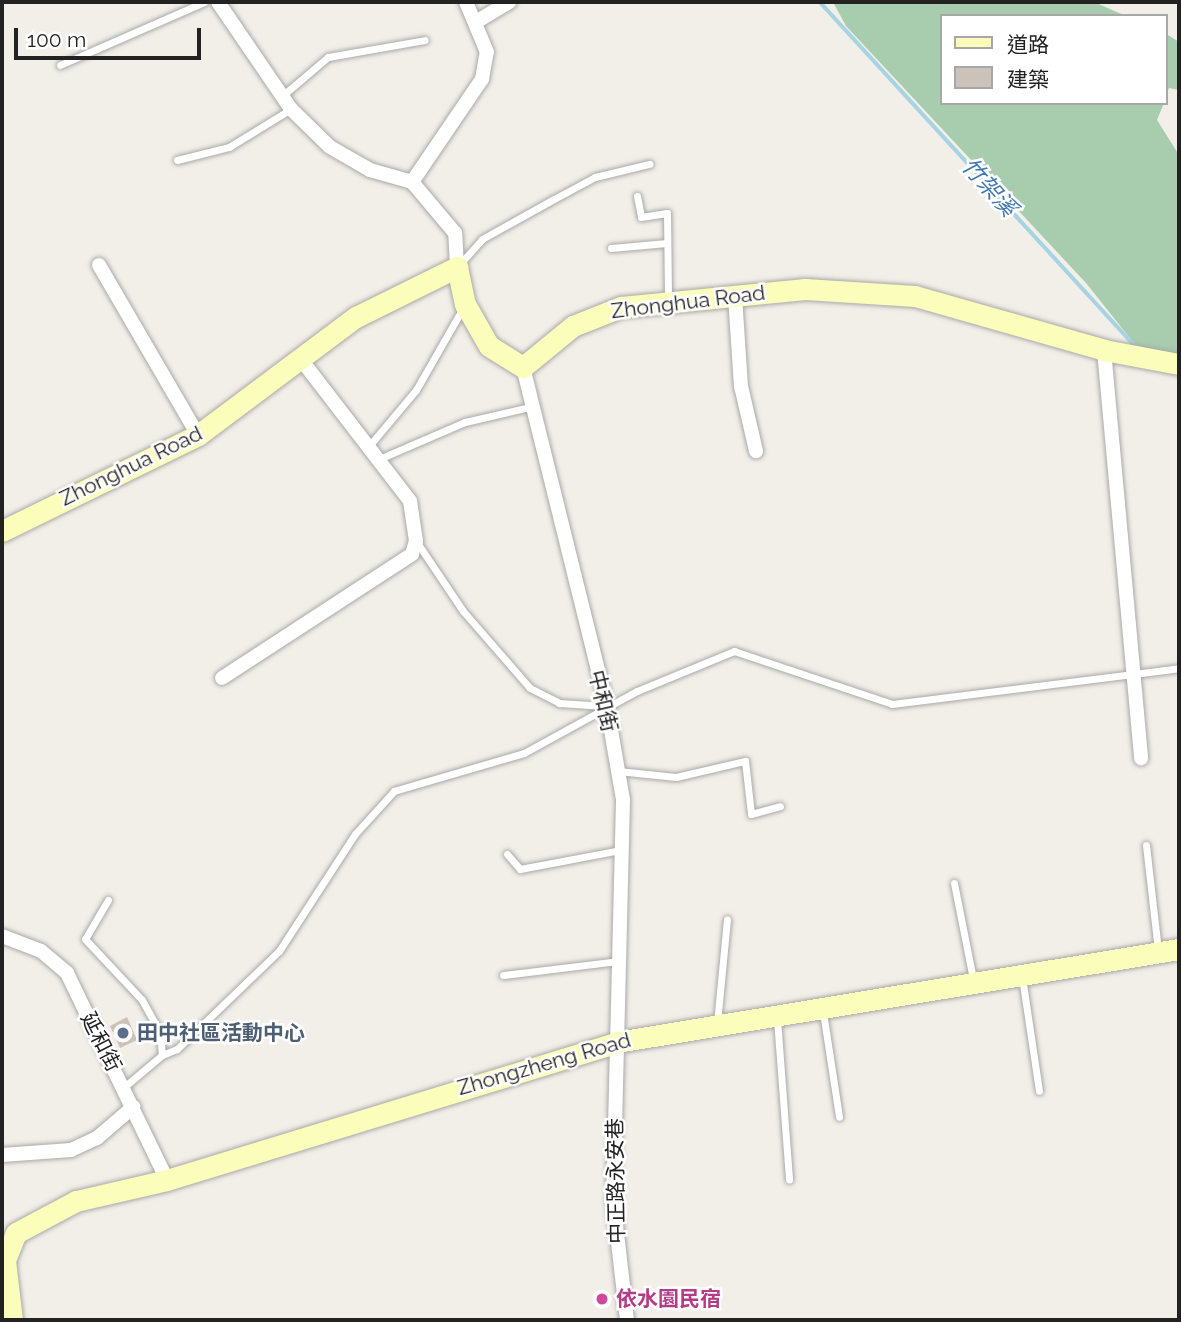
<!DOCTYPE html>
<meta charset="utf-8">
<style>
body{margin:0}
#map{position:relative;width:1181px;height:1322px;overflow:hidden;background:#f2efe8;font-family:Raleway,"Noto Sans TC",sans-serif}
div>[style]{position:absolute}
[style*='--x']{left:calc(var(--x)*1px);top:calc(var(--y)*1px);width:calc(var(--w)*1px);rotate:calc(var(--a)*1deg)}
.cemetery>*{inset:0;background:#a7cdae}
.stream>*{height:3.5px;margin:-1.75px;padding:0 1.75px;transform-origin:1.75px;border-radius:1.75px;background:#a6d4e3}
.building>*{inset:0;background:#cbc2ba}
.roads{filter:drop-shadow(0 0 2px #a9a9a9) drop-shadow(0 0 2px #a9a9a9)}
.lane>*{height:7px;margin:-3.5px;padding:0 3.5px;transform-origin:3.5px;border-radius:3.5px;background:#fff}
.street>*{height:14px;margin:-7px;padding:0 7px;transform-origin:7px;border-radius:7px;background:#fff}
.secondary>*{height:21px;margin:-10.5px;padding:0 10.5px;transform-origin:10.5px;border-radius:10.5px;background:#fafeba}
.dots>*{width:19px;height:19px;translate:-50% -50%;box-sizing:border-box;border:4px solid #fff;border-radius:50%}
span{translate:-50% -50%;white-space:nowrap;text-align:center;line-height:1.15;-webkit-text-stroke:5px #fff;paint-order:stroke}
.street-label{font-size:21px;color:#222}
.service-label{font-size:21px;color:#4e5e75;font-weight:700}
.left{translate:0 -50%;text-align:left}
.hotel-label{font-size:21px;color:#b23c85;font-weight:700}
.water-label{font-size:23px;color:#4279b2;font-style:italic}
.frame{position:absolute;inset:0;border:4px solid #222;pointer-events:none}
.legend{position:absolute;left:940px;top:14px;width:228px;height:91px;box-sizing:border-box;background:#fff;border:2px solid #a7a7a7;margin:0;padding:9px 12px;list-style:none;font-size:21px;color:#222}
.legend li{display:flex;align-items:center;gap:14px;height:35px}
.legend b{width:35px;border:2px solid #a7a7a7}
.scale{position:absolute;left:14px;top:28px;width:187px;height:32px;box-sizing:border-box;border:4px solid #222;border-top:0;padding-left:9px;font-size:21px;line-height:24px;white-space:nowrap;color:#222;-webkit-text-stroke:5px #fff;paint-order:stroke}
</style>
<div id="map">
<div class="cemetery">
<div style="clip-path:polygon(833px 2px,1094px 2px,1126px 16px,941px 16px,941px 103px,1164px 103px,1157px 120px,1179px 155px,1179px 359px,1141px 352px,1086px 283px,846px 26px)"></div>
<div style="clip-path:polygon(1165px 33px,1179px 42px,1179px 90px,1169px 88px,1165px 99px)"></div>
</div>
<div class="stream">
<div style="--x:820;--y:2;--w:469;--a:47.5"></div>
</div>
<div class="building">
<div style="clip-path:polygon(127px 1017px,137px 1040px,120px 1048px,110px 1026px)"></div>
</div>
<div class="roads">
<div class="lane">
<div style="--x:60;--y:65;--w:157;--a:-23.6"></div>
<div style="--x:282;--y:96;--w:60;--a:-40.3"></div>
<div style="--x:328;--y:57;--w:98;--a:-9.9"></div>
<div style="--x:177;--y:160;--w:54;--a:-14"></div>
<div style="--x:229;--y:147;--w:73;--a:-31.5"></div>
<div style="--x:637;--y:196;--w:21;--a:79"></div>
<div style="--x:641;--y:217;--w:26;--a:-9"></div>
<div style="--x:667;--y:213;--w:88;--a:89.3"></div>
<div style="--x:611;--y:248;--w:56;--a:-5.1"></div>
<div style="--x:458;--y:266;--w:36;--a:-48"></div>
<div style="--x:482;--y:239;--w:82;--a:-29.1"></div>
<div style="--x:554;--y:199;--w:47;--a:-28.2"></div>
<div style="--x:595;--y:177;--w:56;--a:-13.5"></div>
<div style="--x:369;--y:446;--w:73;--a:-50"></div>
<div style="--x:416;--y:390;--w:95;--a:-60.2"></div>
<div style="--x:379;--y:459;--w:94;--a:-23.3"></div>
<div style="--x:465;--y:422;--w:67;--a:-13"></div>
<div style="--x:416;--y:541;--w:84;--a:56.1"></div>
<div style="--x:463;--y:611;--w:102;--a:49"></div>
<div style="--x:530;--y:688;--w:33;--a:27"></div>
<div style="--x:559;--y:703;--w:46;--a:3.7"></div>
<div style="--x:618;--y:771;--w:58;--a:5.9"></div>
<div style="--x:676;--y:777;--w:71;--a:-13.1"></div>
<div style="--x:745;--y:761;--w:53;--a:83.5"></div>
<div style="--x:751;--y:814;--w:30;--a:-15"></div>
<div style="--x:1146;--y:845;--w:107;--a:83.5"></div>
<div style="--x:507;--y:854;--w:20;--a:49"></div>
<div style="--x:520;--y:869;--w:103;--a:-10.7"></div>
<div style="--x:954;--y:883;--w:98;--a:78.8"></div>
<div style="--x:108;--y:900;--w:45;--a:120.5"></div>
<div style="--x:85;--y:939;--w:83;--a:46.9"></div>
<div style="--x:142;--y:1000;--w:38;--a:61"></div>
<div style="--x:160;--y:1033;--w:22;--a:85"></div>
<div style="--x:162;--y:1055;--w:50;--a:139.9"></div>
<div style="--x:503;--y:975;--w:116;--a:-6.9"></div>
<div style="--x:1022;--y:977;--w:115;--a:81.5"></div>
<div style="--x:823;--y:1012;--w:106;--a:81.3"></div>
<div style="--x:777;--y:1019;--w:161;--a:85.7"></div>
<div style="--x:717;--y:1023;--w:104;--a:-84.5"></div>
<div style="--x:162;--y:1055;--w:16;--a:-22"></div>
<div style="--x:177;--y:1049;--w:141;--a:-43.9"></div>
<div style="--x:279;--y:951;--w:140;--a:-57"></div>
<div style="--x:355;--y:834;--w:58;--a:-47.8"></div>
<div style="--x:394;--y:791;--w:135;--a:-16.3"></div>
<div style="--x:524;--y:753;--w:129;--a:-28.8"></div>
<div style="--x:637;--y:691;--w:105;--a:-22.4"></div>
<div style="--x:734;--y:651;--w:167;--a:18.5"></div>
<div style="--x:892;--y:704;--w:289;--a:-7.1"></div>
</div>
<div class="street">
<div style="--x:218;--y:2;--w:130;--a:55.7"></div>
<div style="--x:291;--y:109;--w:54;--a:44.3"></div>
<div style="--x:330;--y:147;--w:46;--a:29.9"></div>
<div style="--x:370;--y:170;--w:44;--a:15.9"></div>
<div style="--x:476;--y:22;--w:39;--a:-31"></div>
<div style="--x:99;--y:265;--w:197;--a:59.8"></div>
<div style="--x:457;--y:267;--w:34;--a:-93"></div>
<div style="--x:455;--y:233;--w:67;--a:-130.1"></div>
<div style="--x:412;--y:182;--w:125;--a:-55.8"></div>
<div style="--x:482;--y:79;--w:27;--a:-80"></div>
<div style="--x:487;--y:52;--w:54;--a:-112.8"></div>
<div style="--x:735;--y:296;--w:90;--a:86.2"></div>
<div style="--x:741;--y:386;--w:67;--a:77"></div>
<div style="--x:1104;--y:350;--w:410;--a:84.8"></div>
<div style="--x:523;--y:367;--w:350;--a:76.1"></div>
<div style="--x:607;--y:707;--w:94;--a:80.2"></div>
<div style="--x:623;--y:800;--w:399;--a:91.4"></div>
<div style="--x:613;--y:1199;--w:122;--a:83.4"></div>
<div style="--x:222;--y:678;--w:227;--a:-33.1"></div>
<div style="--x:412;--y:554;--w:14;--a:-73"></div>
<div style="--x:416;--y:541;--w:40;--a:-98.5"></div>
<div style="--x:410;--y:501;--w:182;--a:-127.6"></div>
<div style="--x:2;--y:936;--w:42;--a:21"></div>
<div style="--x:41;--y:951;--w:34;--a:40"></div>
<div style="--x:67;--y:973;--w:230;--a:64.2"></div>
<div style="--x:2;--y:1155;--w:69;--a:-4.1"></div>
<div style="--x:71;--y:1150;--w:29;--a:-25"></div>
<div style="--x:97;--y:1138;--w:48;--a:-40.7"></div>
</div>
<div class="secondary">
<div style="--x:2;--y:531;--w:218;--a:-26.1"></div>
<div style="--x:198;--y:435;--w:197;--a:-36.8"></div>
<div style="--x:356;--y:317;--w:113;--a:-26.3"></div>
<div style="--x:457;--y:267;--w:38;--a:78"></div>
<div style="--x:465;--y:304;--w:48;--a:60.3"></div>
<div style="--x:489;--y:346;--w:40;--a:32"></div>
<div style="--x:523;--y:367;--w:65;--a:-39.4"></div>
<div style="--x:573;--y:326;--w:52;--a:-21.6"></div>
<div style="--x:621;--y:307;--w:185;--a:-5.6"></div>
<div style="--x:805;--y:289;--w:110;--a:3.6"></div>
<div style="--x:915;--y:296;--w:197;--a:15.9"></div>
<div style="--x:1104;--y:350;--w:76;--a:10.6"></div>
<div style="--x:12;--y:1320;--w:60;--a:-96.7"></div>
<div style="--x:5;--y:1260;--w:29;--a:-68"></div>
<div style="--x:16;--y:1233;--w:68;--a:-28.1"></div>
<div style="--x:76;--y:1201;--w:93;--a:-13"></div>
<div style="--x:167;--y:1180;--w:471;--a:-17"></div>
<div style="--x:617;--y:1042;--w:570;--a:-9.4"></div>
</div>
</div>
<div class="dots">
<div style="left:123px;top:1033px;background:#5c6f8a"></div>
<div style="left:602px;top:1299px;background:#d1479c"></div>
</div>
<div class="street-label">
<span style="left:688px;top:302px;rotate:-7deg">Zhonghua Road</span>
<span style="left:131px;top:466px;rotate:-26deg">Zhonghua Road</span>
<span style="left:603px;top:701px;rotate:77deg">中和街</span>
<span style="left:101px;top:1042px;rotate:63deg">延和街</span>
<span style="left:544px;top:1064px;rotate:-16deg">Zhongzheng Road</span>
<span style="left:616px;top:1181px;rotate:-91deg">中正路永安巷</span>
</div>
<div class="service-label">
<span class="left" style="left:137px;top:1033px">田中社區活動中心</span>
</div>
<div class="hotel-label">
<span class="left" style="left:616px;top:1299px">依水園民宿</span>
</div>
<div class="water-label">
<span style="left:989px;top:187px;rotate:48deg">竹架溪</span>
</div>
<div class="frame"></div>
<ul class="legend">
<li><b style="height:9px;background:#fafeba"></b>道路</li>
<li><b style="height:19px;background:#cbc2ba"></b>建築</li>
</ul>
<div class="scale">100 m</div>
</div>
